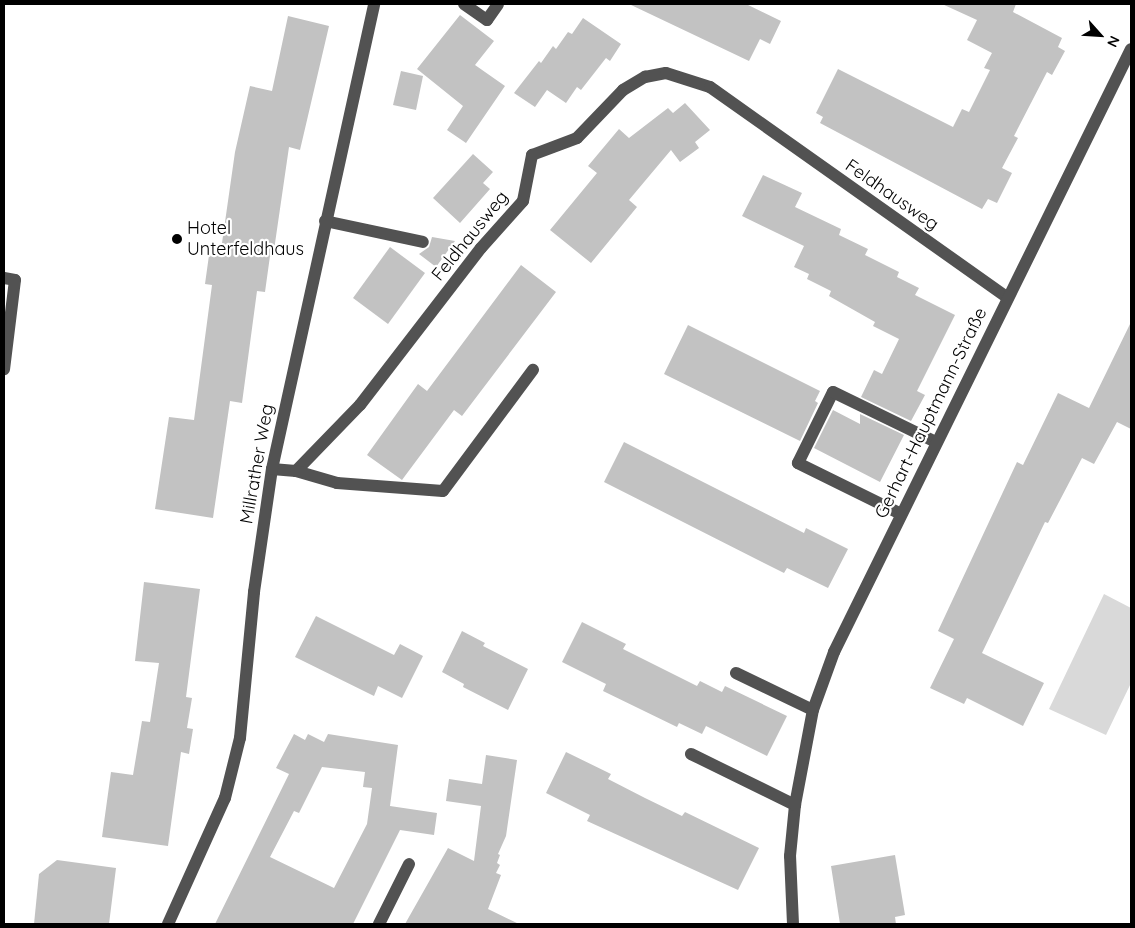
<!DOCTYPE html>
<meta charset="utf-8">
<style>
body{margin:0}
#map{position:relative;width:1135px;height:928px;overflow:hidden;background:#fff;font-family:Quicksand,sans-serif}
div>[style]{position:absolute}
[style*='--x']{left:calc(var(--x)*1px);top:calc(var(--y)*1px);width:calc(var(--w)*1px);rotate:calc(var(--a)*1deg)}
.green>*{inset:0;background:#d9d9d9}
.building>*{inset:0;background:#c2c2c2}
.minor>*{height:12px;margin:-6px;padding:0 6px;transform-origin:6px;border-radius:6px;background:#525252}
.dots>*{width:14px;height:14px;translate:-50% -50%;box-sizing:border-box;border:2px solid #fff;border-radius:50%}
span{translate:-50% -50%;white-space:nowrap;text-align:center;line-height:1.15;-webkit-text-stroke:4.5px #fff;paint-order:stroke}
.street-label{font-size:18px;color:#000}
.poi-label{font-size:18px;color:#000}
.left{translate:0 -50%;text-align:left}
.frame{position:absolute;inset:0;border:5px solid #000;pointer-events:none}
.north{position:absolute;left:1075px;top:10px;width:50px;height:50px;-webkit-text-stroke:4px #fff;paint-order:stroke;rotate:116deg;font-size:14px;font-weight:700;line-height:20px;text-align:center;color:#000}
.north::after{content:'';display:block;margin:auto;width:18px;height:22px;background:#000;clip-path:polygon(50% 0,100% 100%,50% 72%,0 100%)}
</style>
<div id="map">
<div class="green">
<div style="clip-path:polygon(1104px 594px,1131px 608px,1131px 683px,1106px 735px,1049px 709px)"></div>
</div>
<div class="building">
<div style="clip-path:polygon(629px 4px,746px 4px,781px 21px,770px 44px,760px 39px,749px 61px)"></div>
<div style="clip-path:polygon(942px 4px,1016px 4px,1013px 12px,1062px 38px,1058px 47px,1065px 51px,1052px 75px,1047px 72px,1014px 136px,1018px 138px,1002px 168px,1012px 173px,997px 203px,988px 199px,982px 209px,820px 123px,823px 117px,816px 113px,838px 69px,953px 127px,962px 109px,969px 112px,990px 70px,984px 68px,992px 53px,967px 40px,977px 20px)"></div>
<div style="clip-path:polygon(460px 15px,494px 41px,475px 65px,505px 86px,466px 143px,447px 130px,463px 106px,417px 69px)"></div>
<div style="clip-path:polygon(288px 16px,329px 26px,300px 150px,289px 147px,273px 257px,270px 256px,265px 292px,257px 291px,242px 403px,230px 401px,213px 518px,155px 509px,169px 417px,194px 420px,212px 285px,205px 284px,210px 248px,221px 250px,235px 152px,250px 86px,272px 91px)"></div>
<div style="clip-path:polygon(583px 18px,621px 44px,610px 61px,606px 58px,581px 90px,577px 87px,566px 103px,547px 90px,535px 107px,514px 93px,539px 61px,541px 63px,553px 46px,556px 49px,568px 32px,572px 34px)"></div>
<div style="clip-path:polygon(401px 71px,423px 76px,416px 110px,393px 105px)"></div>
<div style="clip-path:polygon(685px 103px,710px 130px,695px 142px,699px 148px,680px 162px,671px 150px,629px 200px,637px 207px,591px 263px,550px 230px,597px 173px,588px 166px,619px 129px,629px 138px,668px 108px,673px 113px)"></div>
<div style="clip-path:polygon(473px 154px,493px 172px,483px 183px,490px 189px,460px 223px,433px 198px)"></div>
<div style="clip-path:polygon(763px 175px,802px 193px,795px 207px,841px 229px,839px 235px,868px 249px,865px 255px,899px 272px,897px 277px,919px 288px,915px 295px,955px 315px,917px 391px,925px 395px,911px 421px,861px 397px,874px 370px,882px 374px,899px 339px,873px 326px,875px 322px,829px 296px,831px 291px,807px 279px,809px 274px,794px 267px,804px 246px,742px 216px)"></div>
<div style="clip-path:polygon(432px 237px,455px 241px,436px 267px,419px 254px,429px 247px)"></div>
<div style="clip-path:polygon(390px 247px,425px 273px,388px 324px,353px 298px)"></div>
<div style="clip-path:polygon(521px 265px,556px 292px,462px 416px,454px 410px,402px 480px,367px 455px,418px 384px,427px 391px)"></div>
<div style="clip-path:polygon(1131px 322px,1131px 429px,1117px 422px,1094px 464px,1082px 458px,1048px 523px,1045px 522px,982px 653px,1044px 683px,1023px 726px,967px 698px,964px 704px,930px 688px,954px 639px,938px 631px,1017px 462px,1023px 465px,1058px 393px,1089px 408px)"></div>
<div style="clip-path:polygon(688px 325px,820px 391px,815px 401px,818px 403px,800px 441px,664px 374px)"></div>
<div style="clip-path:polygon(833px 410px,860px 424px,860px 414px,904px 435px,880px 482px,814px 448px)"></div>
<div style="clip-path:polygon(624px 442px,804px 533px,806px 528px,848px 549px,828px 588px,787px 568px,784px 573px,604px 482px)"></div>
<div style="clip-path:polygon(144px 582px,200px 589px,186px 697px,192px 698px,187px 728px,193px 729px,189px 754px,181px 752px,168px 846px,102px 837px,111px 772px,133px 775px,142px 721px,150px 722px,159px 663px,135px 661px)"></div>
<div style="clip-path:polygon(316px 616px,394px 655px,400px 644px,423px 656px,402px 698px,378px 686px,374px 696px,295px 657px)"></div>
<div style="clip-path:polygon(582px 622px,626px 644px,623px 649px,697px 686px,700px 681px,722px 692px,725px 686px,787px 716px,767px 756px,706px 726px,702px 734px,679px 723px,677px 727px,603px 691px,606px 684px,562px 662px)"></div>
<div style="clip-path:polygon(462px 631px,485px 643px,483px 646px,528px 669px,508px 710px,463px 687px,464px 684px,442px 672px)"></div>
<div style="clip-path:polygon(evenodd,294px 734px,305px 740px,308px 734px,324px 742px,328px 734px,398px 745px,390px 806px,437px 813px,434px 835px,400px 830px,353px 924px,215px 924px,289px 774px,276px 768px,294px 734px,322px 767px,365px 772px,363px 787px,372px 788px,367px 824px,334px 888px,270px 857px,294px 811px,299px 813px,322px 767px)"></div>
<div style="clip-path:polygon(566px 752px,611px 774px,608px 779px,645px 798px,682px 816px,685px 812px,759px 848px,738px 890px,587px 821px,590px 815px,546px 793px)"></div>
<div style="clip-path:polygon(486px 755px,517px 760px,506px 836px,498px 854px,500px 855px,497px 863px,500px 865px,496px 873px,501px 875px,488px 909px,519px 924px,405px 924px,448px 848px,474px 861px,481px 806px,446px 801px,449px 779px,482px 784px)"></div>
<div style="clip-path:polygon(895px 855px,905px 915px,895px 917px,896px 924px,840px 924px,831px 866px)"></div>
<div style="clip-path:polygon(57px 860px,116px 868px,109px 924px,34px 924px,39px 874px)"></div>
</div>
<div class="minor">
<div style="--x:464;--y:4;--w:28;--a:35"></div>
<div style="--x:487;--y:20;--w:19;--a:-55"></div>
<div style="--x:325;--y:221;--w:100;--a:12.1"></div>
<div style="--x:4;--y:278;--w:11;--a:10"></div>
<div style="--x:15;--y:280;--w:90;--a:97"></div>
<div style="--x:272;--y:469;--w:24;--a:5"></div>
<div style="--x:296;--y:471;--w:92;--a:-45.9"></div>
<div style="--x:360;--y:405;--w:198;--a:-52.4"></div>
<div style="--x:481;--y:248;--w:63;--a:-48.2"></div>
<div style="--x:523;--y:201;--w:47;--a:-78.9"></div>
<div style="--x:532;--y:155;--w:48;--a:-20.7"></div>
<div style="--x:577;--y:138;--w:66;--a:-46.2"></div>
<div style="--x:623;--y:90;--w:26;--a:-31"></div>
<div style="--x:645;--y:77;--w:21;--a:-11"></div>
<div style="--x:666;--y:73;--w:46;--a:17.7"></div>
<div style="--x:710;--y:87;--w:364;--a:35.3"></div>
<div style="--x:296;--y:471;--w:43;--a:16.3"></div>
<div style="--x:337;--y:483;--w:106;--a:4.3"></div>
<div style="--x:443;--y:491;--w:151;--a:-53.4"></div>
<div style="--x:901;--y:514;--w:115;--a:-153.7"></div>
<div style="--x:798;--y:463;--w:79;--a:-63.8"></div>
<div style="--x:833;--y:392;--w:114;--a:25.9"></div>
<div style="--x:736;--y:673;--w:85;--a:25.7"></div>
<div style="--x:691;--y:754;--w:116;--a:26.1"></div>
<div style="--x:168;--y:924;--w:138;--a:-65.7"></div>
<div style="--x:225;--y:798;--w:62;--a:-76"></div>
<div style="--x:240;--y:738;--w:147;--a:-84.5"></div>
<div style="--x:254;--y:592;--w:124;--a:-81.7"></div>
<div style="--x:272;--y:469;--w:476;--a:-77.6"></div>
<div style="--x:379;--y:924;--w:67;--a:-63.4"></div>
<div style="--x:793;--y:924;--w:68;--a:-92.5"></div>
<div style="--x:790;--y:856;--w:51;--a:-84.4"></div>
<div style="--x:795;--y:805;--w:97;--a:-79.3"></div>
<div style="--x:813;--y:710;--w:62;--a:-70.1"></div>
<div style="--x:834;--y:652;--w:672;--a:-63.78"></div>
</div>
<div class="dots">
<div style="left:177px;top:239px;background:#000"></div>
</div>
<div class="street-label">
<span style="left:892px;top:195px;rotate:35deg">Feldhausweg</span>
<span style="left:470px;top:236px;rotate:-51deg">Feldhausweg</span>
<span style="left:931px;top:413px;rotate:-64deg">Gerhart-Hauptmann-Straße</span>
<span style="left:257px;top:464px;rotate:-80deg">Millrather Weg</span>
</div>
<div class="poi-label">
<span class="left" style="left:187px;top:239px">Hotel<br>Unterfeldhaus</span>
</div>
<div class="frame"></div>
<div class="north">N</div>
</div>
